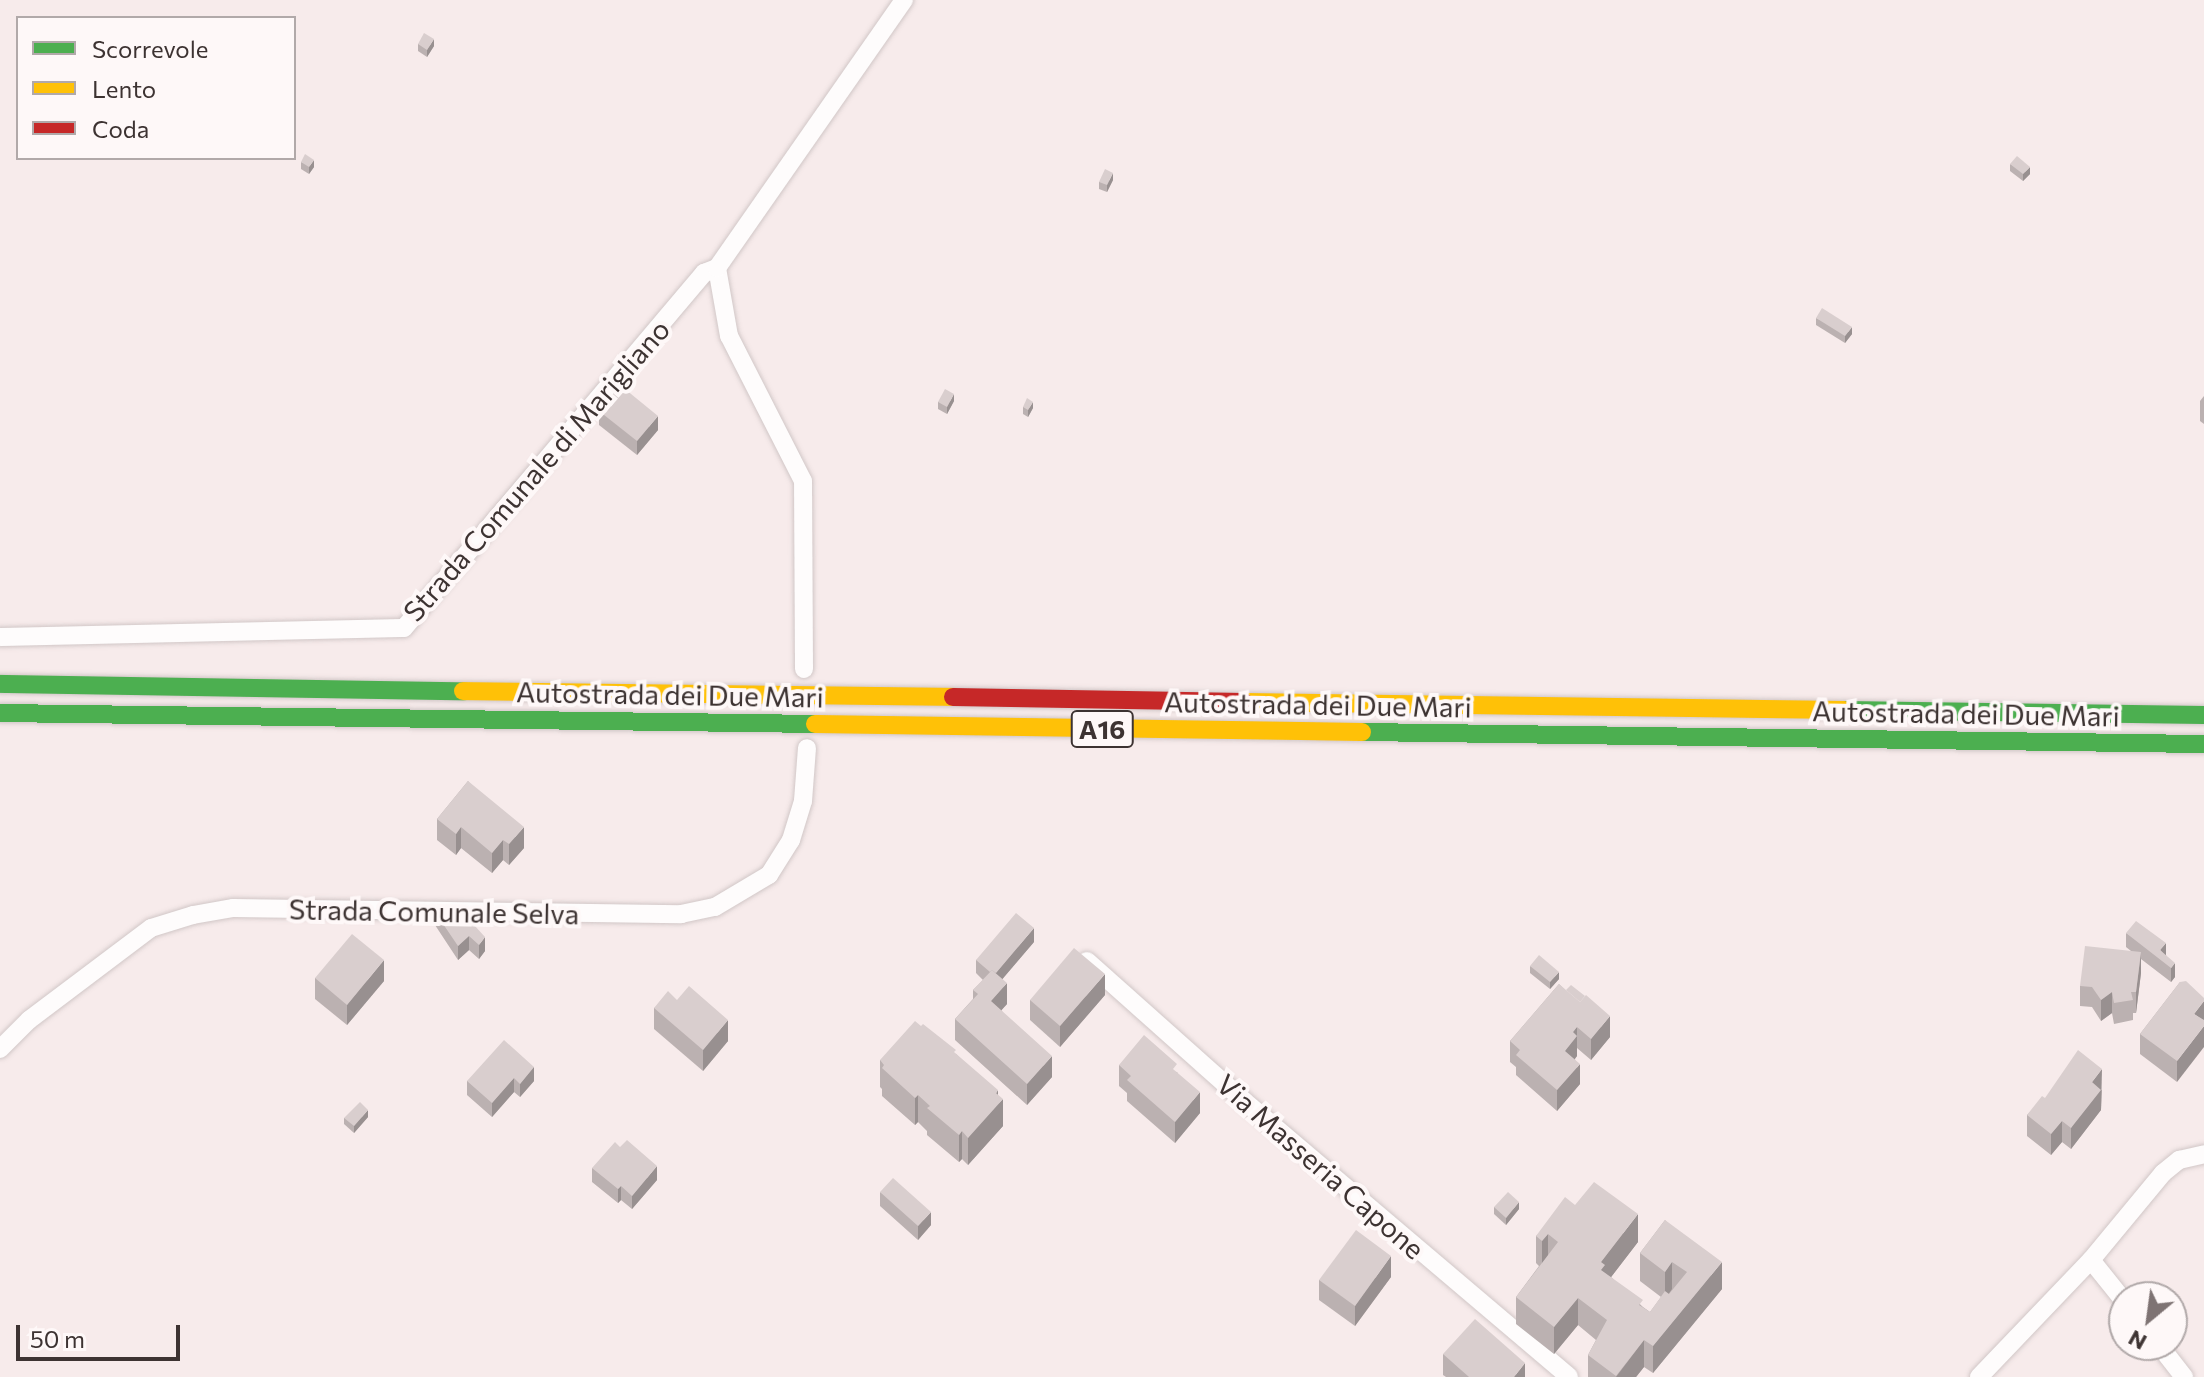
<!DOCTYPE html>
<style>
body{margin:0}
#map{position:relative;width:2204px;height:1377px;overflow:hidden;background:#f7ebeb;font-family:Commissioner,sans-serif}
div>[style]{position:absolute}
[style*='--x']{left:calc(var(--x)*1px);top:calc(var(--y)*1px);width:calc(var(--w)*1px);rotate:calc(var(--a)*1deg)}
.roads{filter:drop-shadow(0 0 2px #d1c7c7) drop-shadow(0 0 2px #d1c7c7)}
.street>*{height:18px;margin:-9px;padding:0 9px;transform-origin:9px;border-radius:9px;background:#fefcfc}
.fast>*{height:18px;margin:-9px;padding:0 9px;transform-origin:9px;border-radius:9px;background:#4caf50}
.slow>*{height:18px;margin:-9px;padding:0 9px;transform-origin:9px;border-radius:9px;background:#ffc107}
.jam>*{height:18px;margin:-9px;padding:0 9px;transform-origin:9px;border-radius:9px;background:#c62828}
.wall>*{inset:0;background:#bbb1b1}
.shaded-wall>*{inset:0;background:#989090}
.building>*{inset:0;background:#d9cece}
span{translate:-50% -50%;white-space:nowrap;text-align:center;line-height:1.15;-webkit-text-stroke:8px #fef8f8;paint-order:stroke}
.shield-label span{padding:2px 6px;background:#fef8f8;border:2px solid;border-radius:6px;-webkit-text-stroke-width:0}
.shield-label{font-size:26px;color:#3d3332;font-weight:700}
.street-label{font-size:28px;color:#3d3332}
.legend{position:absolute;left:16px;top:16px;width:280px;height:144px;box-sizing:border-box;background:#fef8f8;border:2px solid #b1a9a9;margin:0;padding:10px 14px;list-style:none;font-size:24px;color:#3d3332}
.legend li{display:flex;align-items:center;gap:16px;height:40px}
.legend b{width:40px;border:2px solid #b1a9a9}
.north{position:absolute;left:2108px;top:1281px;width:80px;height:80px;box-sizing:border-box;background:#fef8f8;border:2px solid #b1a9a9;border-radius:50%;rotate:209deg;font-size:22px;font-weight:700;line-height:32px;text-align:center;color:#3d3332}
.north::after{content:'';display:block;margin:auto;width:28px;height:36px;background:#7e7373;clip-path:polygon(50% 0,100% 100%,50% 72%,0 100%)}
.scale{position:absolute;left:16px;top:1325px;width:164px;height:36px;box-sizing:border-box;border:4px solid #3d3332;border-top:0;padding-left:10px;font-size:24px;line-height:28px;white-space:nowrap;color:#3d3332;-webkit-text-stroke:6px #fef8f8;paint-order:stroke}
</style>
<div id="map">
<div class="roads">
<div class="street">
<div style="--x:0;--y:637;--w:404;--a:-1.3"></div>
<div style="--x:404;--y:628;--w:465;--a:-49.8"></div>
<div style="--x:704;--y:273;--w:14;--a:-21"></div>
<div style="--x:804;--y:669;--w:188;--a:-90.3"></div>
<div style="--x:803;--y:481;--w:163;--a:-117"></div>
<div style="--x:729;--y:336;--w:69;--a:-100"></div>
<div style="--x:717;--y:268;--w:327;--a:-55.1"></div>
<div style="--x:1087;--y:961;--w:210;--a:41.7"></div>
<div style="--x:1244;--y:1101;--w:426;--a:40.3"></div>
<div style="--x:0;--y:1049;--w:41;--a:-45"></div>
<div style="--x:29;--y:1020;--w:153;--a:-37"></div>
<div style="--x:151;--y:928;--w:44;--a:-17.2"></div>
<div style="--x:193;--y:915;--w:41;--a:-9.9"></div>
<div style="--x:233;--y:908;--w:448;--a:0.8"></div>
<div style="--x:681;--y:914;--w:35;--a:-12"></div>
<div style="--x:715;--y:907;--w:63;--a:-30.7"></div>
<div style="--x:769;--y:875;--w:41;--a:-57.8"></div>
<div style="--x:791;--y:840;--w:41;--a:-72.9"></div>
<div style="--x:803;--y:801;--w:53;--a:-85.7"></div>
<div style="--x:2091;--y:1260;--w:53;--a:51.2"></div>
<div style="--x:2159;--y:1345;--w:41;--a:52"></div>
<div style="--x:1979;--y:1377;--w:162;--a:-46.3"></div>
<div style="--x:2091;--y:1260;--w:113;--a:-50.4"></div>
<div style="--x:2163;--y:1173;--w:21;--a:-39"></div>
<div style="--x:2179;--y:1160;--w:26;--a:-13"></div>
</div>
<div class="fast">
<div style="--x:0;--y:684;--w:463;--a:0.9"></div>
<div style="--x:1844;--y:710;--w:360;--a:0.8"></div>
<div style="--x:0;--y:713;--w:815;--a:0.77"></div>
<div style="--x:1362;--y:732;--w:842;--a:0.82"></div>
</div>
<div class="slow">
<div style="--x:463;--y:691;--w:490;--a:0.7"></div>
<div style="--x:1244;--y:702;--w:600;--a:0.76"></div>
<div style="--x:815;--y:724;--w:547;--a:0.84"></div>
</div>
<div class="jam">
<div style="--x:953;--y:697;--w:291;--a:1"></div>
</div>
</div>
<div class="wall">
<div style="clip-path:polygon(418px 44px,434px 46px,427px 57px,418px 51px)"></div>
<div style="clip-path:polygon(301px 162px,314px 167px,309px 174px,301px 169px)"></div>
<div style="clip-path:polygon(2010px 164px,2030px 174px,2023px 181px,2010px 171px)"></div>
<div style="clip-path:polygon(1113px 180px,1107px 192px,1099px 189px,1099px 182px)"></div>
<div style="clip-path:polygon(1816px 318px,1852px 334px,1845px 343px,1816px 325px)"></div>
<div style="clip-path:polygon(2204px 396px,2204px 424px,2200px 421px,2200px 401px)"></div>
<div style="clip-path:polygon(954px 401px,947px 414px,938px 409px,938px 402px)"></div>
<div style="clip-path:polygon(1023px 407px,1033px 408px,1028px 417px,1023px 414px)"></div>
<div style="clip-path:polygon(599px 411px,658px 430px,637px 455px,599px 425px)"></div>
<div style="clip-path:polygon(468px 781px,524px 848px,509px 865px,503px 860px,492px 873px,461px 848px,456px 855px,437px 840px,437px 819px)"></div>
<div style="clip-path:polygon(435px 912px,464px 914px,485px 951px,479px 959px,469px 950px,458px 960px,435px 925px)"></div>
<div style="clip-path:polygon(2126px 933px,2166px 955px,2175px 977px,2171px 982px,2141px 959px,2141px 973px,2136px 1013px,2133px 1013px,2133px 1020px,2114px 1024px,2112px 1013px,2101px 1021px,2092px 1007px,2080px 1006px,2080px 986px,2131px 951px,2126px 947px)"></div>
<div style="clip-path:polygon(1034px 942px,1002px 979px,1007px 1004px,1001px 1010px,1052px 1077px,1027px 1105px,955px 1040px,955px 1019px,973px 999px,973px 990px,983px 980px,976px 973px,976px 960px)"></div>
<div style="clip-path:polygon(1530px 966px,1559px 979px,1550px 989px,1530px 973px)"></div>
<div style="clip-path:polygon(315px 978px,384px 981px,347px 1025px,315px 999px)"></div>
<div style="clip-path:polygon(2180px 982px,2177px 1082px,2140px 1054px,2140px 1034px)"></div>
<div style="clip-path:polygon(1559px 984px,1610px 1037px,1591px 1060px,1577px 1048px,1577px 1056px,1575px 1059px,1580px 1084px,1557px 1111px,1516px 1075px,1516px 1067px,1510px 1062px,1510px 1041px)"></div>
<div style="clip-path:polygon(1105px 995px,1060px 1047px,1030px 1020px,1030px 1000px)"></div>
<div style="clip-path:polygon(677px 1000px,728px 1041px,703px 1071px,654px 1029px,654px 1008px)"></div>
<div style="clip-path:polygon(956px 1054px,998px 1095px,1003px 1126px,968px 1165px,962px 1159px,959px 1162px,927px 1135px,927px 1131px,918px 1122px,915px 1125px,882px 1096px,882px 1089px,880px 1087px,880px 1060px)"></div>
<div style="clip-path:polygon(1119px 1065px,1177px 1072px,1200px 1113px,1175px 1143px,1127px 1101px,1127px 1093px,1119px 1086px)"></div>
<div style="clip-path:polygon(534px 1067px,534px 1081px,520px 1097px,514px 1092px,492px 1117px,467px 1095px,467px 1081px)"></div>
<div style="clip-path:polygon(2102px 1090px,2101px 1110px,2071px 1149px,2062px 1142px,2051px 1155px,2027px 1136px,2027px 1115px,2045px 1098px)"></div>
<div style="clip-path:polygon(368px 1117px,354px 1133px,344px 1124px,344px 1118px)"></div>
<div style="clip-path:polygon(592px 1168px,657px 1180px,632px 1209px,621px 1200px,618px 1203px,592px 1182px)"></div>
<div style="clip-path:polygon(880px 1192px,931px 1225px,918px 1240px,880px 1206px)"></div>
<div style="clip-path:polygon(1575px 1205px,1638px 1242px,1611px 1277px,1643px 1307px,1650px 1312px,1661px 1297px,1640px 1281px,1640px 1253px,1665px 1220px,1722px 1289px,1653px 1373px,1644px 1367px,1636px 1377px,1588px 1377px,1588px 1355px,1596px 1340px,1578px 1325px,1554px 1354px,1516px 1324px,1516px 1297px,1539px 1266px,1536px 1263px,1536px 1236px)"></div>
<div style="clip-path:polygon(1494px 1207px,1519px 1209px,1506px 1225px,1494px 1214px)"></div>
<div style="clip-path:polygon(1391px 1277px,1355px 1326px,1319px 1300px,1319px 1280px)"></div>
<div style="clip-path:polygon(1443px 1354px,1525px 1377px,1446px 1377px,1443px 1375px)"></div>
</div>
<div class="shaded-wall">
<div style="clip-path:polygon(434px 39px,434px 46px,427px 57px,427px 50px)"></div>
<div style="clip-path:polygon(314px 160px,314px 167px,309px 174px,309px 167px)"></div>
<div style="clip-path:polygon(2030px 167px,2030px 174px,2023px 181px,2023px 174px)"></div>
<div style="clip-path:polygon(1113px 173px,1113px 180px,1107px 192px,1107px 185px)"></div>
<div style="clip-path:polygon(1852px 327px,1852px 334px,1845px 343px,1845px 336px)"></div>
<div style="clip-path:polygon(954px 394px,954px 401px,947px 414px,947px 407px)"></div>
<div style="clip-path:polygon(1033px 402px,1033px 408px,1028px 417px,1028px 410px)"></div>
<div style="clip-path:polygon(658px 416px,658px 430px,637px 455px,637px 441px)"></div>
<div style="clip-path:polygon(461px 827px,461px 848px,456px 855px,456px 834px)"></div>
<div style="clip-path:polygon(524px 827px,524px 848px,509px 865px,509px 844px)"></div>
<div style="clip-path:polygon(503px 840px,503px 860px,492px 873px,492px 853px)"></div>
<div style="clip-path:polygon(1034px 928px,1034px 942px,994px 989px,994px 975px)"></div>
<div style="clip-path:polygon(469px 936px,469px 950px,458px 960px,458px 946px)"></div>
<div style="clip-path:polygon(485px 937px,485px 951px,479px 959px,479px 945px)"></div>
<div style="clip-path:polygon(2166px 943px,2166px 957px,2160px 950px)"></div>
<div style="clip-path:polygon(2141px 952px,2141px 973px,2136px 1013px,2136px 992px)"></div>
<div style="clip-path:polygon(384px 960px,384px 981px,347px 1025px,347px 1005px)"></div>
<div style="clip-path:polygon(2175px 963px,2175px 977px,2171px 982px,2171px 968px)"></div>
<div style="clip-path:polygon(1559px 972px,1559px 979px,1550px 989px,1550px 982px)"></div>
<div style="clip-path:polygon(1105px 974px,1105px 995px,1060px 1047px,1060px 1026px)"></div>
<div style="clip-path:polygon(1007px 983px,1007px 1004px,991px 1022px,991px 1001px)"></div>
<div style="clip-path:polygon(2112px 992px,2112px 1013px,2101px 1021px,2101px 1000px)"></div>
<div style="clip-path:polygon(2204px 1001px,2204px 1021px,2194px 1014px)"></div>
<div style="clip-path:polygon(1610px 1016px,1610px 1037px,1591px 1060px,1591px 1039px)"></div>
<div style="clip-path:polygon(728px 1020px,728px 1041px,703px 1071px,703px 1050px)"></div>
<div style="clip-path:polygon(2204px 1026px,2204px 1047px,2177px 1082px,2177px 1061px)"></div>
<div style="clip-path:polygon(1577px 1027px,1577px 1056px,1565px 1071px,1565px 1051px,1573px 1032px)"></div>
<div style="clip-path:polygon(1052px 1056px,1052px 1077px,1027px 1105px,1027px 1084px)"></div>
<div style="clip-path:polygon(1580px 1064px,1580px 1084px,1557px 1111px,1557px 1090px)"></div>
<div style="clip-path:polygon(534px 1067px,534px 1081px,520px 1097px,520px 1084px)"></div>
<div style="clip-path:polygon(2102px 1069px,2101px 1110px,2071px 1149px,2071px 1128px,2092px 1082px)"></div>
<div style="clip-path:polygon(514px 1078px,514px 1092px,492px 1117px,492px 1103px)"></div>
<div style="clip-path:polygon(998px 1090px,998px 1104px,1003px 1099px,1003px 1126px,968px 1165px,968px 1138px)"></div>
<div style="clip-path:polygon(1200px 1092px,1200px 1113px,1175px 1143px,1175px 1122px)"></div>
<div style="clip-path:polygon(918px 1095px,918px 1122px,915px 1125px,915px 1098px)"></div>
<div style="clip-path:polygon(368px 1110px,368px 1117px,354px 1133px,354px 1126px)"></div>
<div style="clip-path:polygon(2062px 1121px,2062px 1142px,2051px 1155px,2051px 1134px)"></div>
<div style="clip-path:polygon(962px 1131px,962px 1159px,959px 1162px,959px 1135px)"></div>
<div style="clip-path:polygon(657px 1166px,657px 1180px,632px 1209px,632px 1196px)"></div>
<div style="clip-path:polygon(621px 1186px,621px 1200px,618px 1203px,618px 1189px)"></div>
<div style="clip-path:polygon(1519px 1202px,1519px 1209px,1506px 1225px,1506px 1218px)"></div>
<div style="clip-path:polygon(931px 1212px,931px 1225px,918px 1240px,918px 1226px)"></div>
<div style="clip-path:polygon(1638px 1214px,1638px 1242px,1605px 1285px,1601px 1297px,1601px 1262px)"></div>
<div style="clip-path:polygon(1548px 1234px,1548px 1261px,1542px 1268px,1542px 1241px)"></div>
<div style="clip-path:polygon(1391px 1256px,1391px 1277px,1355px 1326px,1355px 1306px)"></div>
<div style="clip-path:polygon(1672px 1262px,1672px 1289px,1665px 1299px,1665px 1272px)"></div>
<div style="clip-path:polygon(1722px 1262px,1722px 1289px,1653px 1373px,1653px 1346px)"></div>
<div style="clip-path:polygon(1578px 1298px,1578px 1325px,1554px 1354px,1554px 1327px)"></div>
<div style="clip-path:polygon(1644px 1340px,1644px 1367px,1636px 1377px,1616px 1377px)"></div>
<div style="clip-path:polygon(1525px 1363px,1525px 1377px,1514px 1377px)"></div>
</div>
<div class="building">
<div style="clip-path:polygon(424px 33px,434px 39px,427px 50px,418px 44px)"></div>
<div style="clip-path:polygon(305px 154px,314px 160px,309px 167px,301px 162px)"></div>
<div style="clip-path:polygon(2017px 156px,2030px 167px,2023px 174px,2010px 164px)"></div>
<div style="clip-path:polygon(1105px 169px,1113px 173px,1107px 185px,1099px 182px)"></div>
<div style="clip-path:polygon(1822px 308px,1852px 327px,1845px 336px,1816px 318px)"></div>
<div style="clip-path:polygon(620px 385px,658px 416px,637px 441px,599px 411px)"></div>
<div style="clip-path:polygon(945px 389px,954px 394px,947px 407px,938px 402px)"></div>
<div style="clip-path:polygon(1027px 398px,1033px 402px,1028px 410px,1023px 407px)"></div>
<div style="clip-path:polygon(468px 781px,524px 827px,509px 844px,503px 840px,492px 853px,461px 827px,456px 834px,437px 819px)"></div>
<div style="clip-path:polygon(435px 912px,464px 914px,485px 937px,479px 945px,469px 936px,458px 946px)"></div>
<div style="clip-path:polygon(1016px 913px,1034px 928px,996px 973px,992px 970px,990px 972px,976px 960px)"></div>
<div style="clip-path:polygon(2136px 921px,2166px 943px,2160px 950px,2175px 963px,2171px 968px,2126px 933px)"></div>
<div style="clip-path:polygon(352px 934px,384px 960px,347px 1005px,315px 978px)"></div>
<div style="clip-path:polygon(2085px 946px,2141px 952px,2136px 992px,2131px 992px,2133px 1000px,2114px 1003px,2112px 992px,2101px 1000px,2092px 987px,2080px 986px)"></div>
<div style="clip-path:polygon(1074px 948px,1105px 974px,1060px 1026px,1030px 1000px)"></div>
<div style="clip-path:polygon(1539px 955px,1559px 972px,1550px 982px,1530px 966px)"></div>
<div style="clip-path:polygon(992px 970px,1007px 983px,991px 1001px,1052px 1056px,1027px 1084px,955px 1019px,978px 994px,973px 990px)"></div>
<div style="clip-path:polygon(2186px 981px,2204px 998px,2204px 1001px,2194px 1014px,2204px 1020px,2204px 1026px,2177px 1061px,2140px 1034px,2180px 982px)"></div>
<div style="clip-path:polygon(1559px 984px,1580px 1002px,1586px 995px,1610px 1016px,1591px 1039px,1577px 1027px,1573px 1032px,1577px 1036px,1565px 1051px,1580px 1064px,1557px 1090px,1516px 1055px,1520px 1050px,1510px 1041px)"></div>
<div style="clip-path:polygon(1571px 985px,1585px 996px,1580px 1002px,1566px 990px)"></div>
<div style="clip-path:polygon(689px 986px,728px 1020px,703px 1050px,654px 1008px,668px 991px,677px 1000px)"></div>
<div style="clip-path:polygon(915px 1021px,921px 1026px,923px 1024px,956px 1050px,954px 1052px,998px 1090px,996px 1093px,1003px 1099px,968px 1138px,962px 1131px,959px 1135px,927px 1108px,930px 1106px,918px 1095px,915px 1098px,882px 1068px,884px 1065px,880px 1060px)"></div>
<div style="clip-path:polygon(1144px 1035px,1177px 1064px,1173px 1069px,1200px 1092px,1175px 1122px,1127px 1080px,1131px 1076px,1119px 1065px)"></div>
<div style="clip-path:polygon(504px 1040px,534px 1067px,520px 1084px,514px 1078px,492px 1103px,467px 1081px)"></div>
<div style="clip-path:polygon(2078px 1050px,2102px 1069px,2092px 1082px,2101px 1090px,2071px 1128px,2062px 1121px,2051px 1134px,2027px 1115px,2042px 1096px,2045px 1098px)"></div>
<div style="clip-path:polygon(360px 1102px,368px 1110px,354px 1126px,344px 1118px)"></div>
<div style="clip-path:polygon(627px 1140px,657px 1166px,632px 1196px,621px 1186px,618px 1189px,592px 1168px,615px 1142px,620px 1147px)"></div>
<div style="clip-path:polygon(893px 1178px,931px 1212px,918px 1226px,880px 1192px)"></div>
<div style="clip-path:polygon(1594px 1182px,1638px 1214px,1601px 1262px,1605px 1265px,1601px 1270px,1643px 1300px,1639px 1305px,1650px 1312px,1665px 1291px,1669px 1294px,1687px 1272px,1672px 1262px,1665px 1272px,1640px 1253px,1665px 1220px,1722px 1262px,1653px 1346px,1644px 1340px,1616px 1376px,1588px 1355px,1607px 1320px,1578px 1298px,1554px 1327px,1516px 1297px,1558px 1242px,1548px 1234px,1542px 1241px,1536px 1236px,1565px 1197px,1575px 1205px)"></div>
<div style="clip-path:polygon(1508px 1192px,1519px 1202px,1506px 1218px,1494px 1207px)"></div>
<div style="clip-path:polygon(1356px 1230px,1391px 1256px,1355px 1306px,1319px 1280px)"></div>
<div style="clip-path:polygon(1475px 1319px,1525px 1363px,1514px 1377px,1469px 1377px,1443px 1354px)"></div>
</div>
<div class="shield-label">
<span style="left:1102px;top:729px">A16</span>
</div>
<div class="street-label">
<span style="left:536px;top:470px;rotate:-49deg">Strada Comunale di Marigliano</span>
<span style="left:670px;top:694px;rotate:1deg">Autostrada dei Due Mari</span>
<span style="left:1318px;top:704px;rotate:1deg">Autostrada dei Due Mari</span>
<span style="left:1966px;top:713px;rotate:1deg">Autostrada dei Due Mari</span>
<span style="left:434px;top:911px;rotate:1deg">Strada Comunale Selva</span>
<span style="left:1321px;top:1166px;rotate:41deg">Via Masseria Capone</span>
</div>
<ul class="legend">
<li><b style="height:10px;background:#4caf50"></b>Scorrevole</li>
<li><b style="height:10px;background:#ffc107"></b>Lento</li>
<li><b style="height:10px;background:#c62828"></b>Coda</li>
</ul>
<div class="north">N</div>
<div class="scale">50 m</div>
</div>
